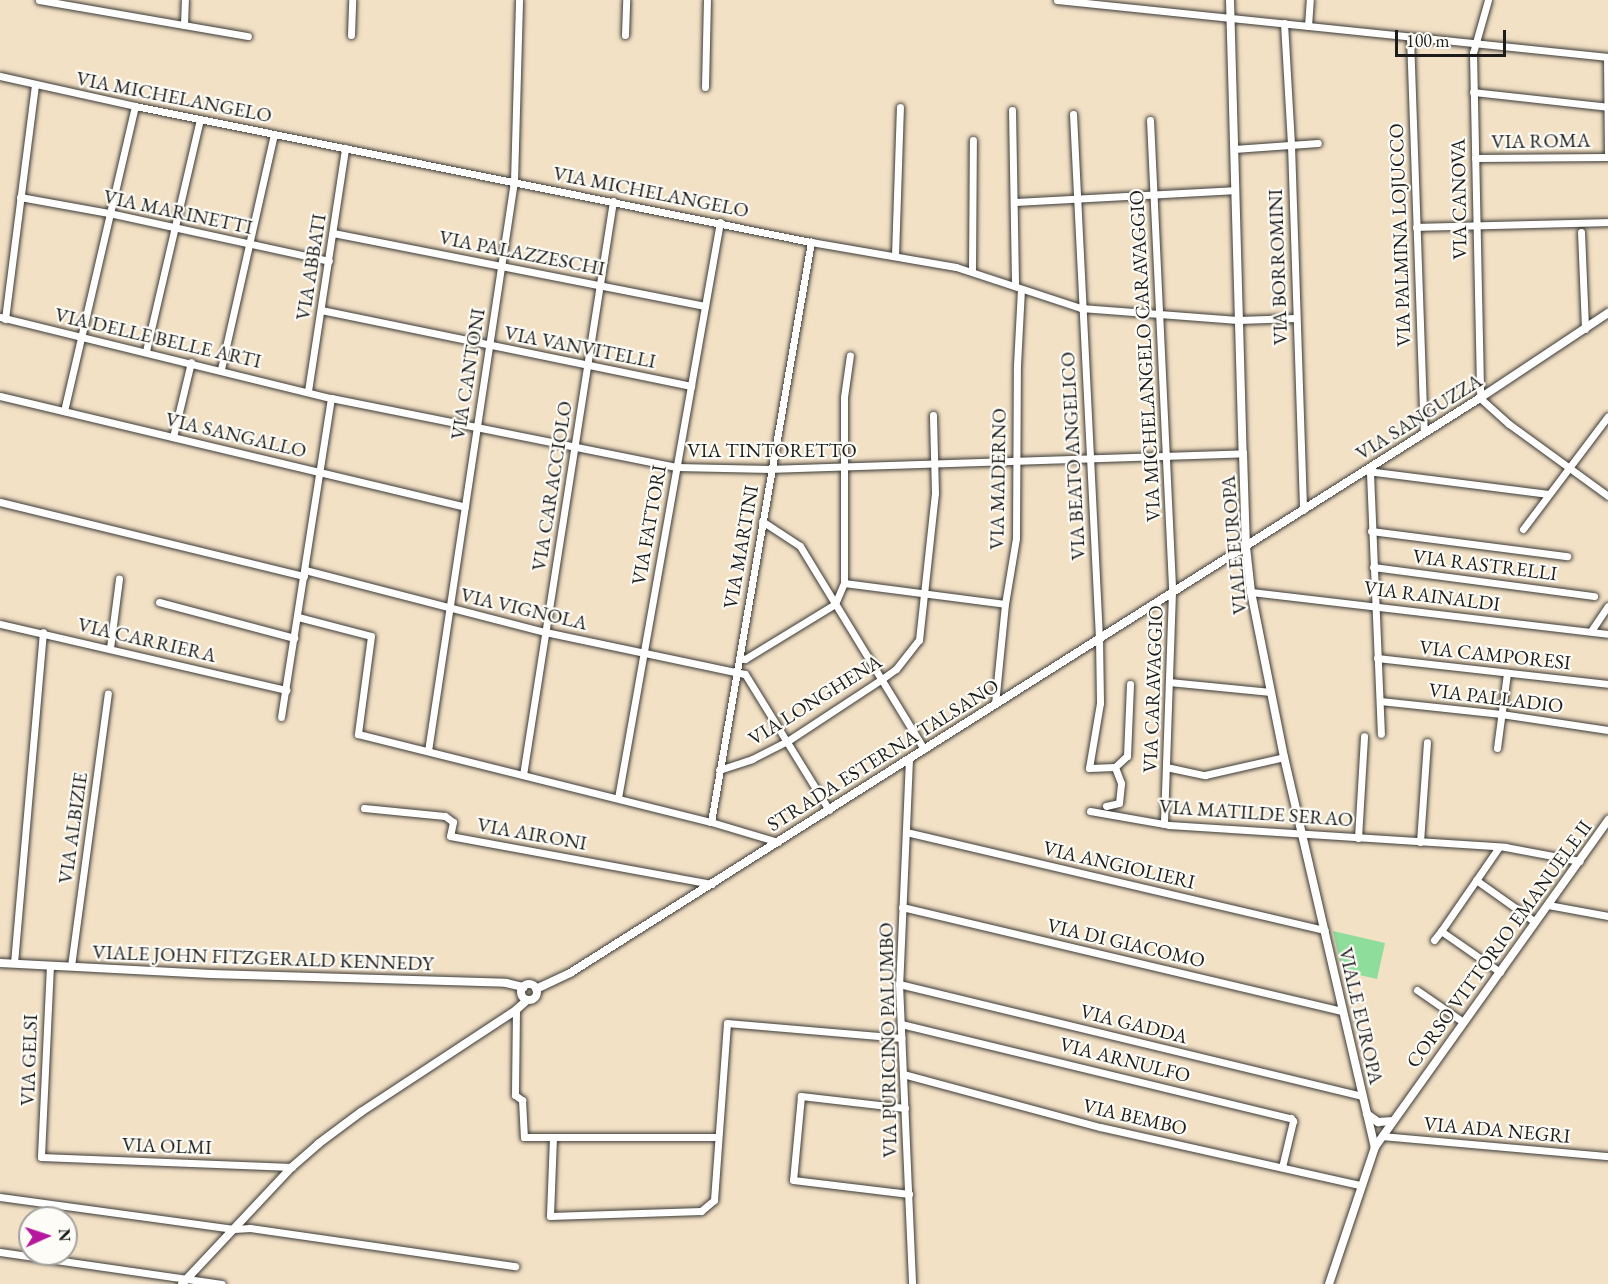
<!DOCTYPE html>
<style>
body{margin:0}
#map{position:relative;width:1608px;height:1284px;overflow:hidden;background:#f3e1c6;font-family:"EB Garamond",serif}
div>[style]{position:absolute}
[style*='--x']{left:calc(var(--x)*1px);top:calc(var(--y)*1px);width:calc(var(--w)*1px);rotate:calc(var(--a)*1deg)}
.green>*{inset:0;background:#8edd9b}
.roads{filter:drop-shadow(0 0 2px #3c3a36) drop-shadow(0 0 2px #3c3a36)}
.minor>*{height:7px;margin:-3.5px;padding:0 3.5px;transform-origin:3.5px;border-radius:3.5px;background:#fff}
.tertiary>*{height:8px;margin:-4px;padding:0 4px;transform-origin:4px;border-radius:4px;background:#fff}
.tertiary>.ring{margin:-4px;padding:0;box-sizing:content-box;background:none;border:8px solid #fff;border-radius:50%}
span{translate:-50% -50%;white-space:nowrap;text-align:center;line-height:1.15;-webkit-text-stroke:4.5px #fdfcf7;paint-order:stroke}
.street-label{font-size:20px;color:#1c1c1c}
.north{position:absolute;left:18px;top:1206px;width:60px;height:60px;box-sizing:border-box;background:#fdfcf7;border:2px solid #a3a29f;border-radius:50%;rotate:87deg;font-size:16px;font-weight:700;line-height:24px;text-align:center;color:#1c1c1c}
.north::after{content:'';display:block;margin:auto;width:21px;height:27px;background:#b5179e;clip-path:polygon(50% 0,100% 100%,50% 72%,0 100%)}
.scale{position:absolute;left:1395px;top:30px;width:111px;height:27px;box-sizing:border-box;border:3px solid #1c1c1c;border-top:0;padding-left:8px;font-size:18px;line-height:21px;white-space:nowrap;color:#1c1c1c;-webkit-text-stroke:4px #fdfcf7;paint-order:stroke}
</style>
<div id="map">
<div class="green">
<div style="clip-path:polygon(1333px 931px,1385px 943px,1377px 979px,1342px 971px)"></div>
</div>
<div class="roads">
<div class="minor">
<div style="--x:39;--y:0;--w:212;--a:9.8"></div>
<div style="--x:1057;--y:0;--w:554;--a:5.91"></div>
<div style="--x:1488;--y:0;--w:55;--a:105.8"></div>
<div style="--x:1473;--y:53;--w:345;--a:88.8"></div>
<div style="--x:1480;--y:398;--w:39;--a:42"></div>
<div style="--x:1509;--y:424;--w:122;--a:36"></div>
<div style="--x:1284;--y:23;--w:122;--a:86.7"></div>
<div style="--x:1291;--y:145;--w:365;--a:88.1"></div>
<div style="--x:184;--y:25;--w:25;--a:-88"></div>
<div style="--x:1308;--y:26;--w:26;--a:-86"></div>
<div style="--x:351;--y:35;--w:35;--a:-88"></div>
<div style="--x:625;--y:35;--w:35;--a:-88"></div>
<div style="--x:1410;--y:37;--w:394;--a:88"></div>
<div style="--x:1607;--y:57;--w:98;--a:89.4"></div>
<div style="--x:0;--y:76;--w:138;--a:12.5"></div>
<div style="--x:135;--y:106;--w:690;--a:11.38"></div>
<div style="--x:811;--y:242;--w:147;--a:9.8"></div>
<div style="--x:956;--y:267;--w:132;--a:18.2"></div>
<div style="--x:1081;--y:308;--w:157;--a:4.4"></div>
<div style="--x:1238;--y:320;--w:58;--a:-2"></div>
<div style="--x:705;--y:87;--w:87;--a:-88.7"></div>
<div style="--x:1473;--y:92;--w:136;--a:6.3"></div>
<div style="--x:1012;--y:110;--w:176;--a:89"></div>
<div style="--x:1073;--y:114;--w:525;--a:87.16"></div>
<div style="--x:1099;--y:638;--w:65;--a:89.1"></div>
<div style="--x:1100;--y:703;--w:66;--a:99.6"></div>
<div style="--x:1089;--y:768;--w:26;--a:-2"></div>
<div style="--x:1115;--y:767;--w:16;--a:-43"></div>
<div style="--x:1127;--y:756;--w:72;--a:-87.6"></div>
<div style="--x:1150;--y:120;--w:473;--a:87.3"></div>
<div style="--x:1172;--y:592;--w:232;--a:92"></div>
<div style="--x:1234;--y:149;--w:84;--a:-4.1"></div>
<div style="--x:1475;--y:158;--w:133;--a:-0.4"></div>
<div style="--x:20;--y:197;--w:90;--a:10.2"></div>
<div style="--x:109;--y:213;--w:225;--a:12.3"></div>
<div style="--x:1014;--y:202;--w:220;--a:-3.1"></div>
<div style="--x:1416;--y:227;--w:192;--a:-1.5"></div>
<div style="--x:1581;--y:232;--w:97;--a:87.6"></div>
<div style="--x:333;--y:233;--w:379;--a:11.1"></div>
<div style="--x:895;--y:256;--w:149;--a:-88.1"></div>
<div style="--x:972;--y:271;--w:131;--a:-89.6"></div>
<div style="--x:321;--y:310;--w:378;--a:11.6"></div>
<div style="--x:0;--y:317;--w:341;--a:13.8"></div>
<div style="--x:331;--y:398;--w:352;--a:11.3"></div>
<div style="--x:676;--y:467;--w:95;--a:1.2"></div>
<div style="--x:771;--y:469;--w:472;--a:-1.9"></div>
<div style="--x:5;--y:319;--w:236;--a:-82.7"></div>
<div style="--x:146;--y:351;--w:238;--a:-76.9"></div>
<div style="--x:221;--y:369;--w:241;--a:-77.3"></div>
<div style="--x:308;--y:391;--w:246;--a:-81.3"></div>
<div style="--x:0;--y:396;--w:478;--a:13.4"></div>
<div style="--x:64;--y:411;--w:313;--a:-76.9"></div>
<div style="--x:173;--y:437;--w:77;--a:-76.5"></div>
<div style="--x:1367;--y:471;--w:183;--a:7.2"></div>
<div style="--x:1370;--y:473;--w:261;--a:87.6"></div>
<div style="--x:0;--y:502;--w:313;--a:13.7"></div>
<div style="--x:762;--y:521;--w:45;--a:33.3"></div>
<div style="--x:800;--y:546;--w:238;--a:58.6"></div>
<div style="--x:1523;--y:529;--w:141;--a:-53"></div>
<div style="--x:1371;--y:531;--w:198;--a:7.3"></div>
<div style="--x:1373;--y:567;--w:223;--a:7.5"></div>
<div style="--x:305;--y:570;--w:248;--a:14.5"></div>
<div style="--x:545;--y:632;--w:204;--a:11.9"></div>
<div style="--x:745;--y:674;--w:160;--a:58.3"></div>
<div style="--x:844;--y:583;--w:162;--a:7.4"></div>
<div style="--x:1251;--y:592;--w:359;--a:6.7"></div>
<div style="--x:159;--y:602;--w:140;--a:14.9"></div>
<div style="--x:298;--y:617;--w:75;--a:14.6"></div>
<div style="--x:371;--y:636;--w:99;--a:97.6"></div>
<div style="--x:358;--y:734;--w:364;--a:14"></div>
<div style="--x:711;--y:822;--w:70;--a:16.6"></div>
<div style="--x:0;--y:624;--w:294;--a:13"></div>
<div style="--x:1591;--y:631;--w:30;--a:-56"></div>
<div style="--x:110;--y:648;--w:70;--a:-82.6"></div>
<div style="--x:739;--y:658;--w:6;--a:9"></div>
<div style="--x:745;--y:659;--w:105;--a:-31.4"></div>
<div style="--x:835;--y:604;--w:23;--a:-67"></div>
<div style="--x:844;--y:583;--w:186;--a:-90"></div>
<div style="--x:844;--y:397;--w:42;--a:-81.9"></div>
<div style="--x:1377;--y:658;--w:232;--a:6.4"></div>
<div style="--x:1169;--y:682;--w:102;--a:5.6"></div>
<div style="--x:1380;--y:701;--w:122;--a:6.1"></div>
<div style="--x:1501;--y:714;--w:108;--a:8.5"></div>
<div style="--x:995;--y:704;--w:100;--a:-84.3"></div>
<div style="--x:1005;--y:604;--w:67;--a:-80.5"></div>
<div style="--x:1016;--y:538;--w:173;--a:-89.7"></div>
<div style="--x:1017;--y:365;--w:76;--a:-87"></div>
<div style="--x:281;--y:717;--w:323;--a:-81.1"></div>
<div style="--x:1497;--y:748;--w:76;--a:-82.4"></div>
<div style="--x:428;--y:751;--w:576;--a:-81.42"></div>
<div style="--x:514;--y:181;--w:181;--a:-88.4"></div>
<div style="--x:909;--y:759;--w:225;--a:92.5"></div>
<div style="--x:899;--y:984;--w:300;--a:87.5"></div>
<div style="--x:1166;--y:767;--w:40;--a:12"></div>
<div style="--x:1205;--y:775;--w:81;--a:-12.8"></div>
<div style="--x:719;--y:770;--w:35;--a:-18"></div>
<div style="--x:752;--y:759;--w:38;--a:-27"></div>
<div style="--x:786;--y:742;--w:115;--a:-33.3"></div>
<div style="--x:882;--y:679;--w:17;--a:-36"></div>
<div style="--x:896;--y:669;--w:37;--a:-52"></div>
<div style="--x:919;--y:640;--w:148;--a:-83.8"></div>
<div style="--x:935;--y:493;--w:78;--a:-91.5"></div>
<div style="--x:523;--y:775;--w:581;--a:-81.09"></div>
<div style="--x:618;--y:798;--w:585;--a:-79.96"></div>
<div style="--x:1106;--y:806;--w:13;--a:-13"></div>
<div style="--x:1119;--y:803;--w:20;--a:-84"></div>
<div style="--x:1121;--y:783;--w:17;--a:-111"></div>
<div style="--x:364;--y:808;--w:81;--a:5.6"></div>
<div style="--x:445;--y:816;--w:10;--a:37"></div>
<div style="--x:453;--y:822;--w:14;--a:102"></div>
<div style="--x:450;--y:836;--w:266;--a:10.4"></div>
<div style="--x:1090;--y:811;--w:80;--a:10"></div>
<div style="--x:1169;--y:825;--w:337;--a:3.7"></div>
<div style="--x:1505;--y:847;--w:76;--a:10.6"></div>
<div style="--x:711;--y:822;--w:589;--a:-80.22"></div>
<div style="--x:906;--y:832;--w:430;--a:13.2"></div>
<div style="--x:1358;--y:838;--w:102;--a:-86.6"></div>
<div style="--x:1420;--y:842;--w:100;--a:-86"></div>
<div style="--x:1499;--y:847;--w:102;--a:124.6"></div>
<div style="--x:1441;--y:931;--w:72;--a:34.8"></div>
<div style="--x:1476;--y:880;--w:72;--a:35.4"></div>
<div style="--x:1548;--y:905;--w:61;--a:10.4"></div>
<div style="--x:902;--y:907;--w:452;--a:13.3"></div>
<div style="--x:1434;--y:940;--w:11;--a:-52"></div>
<div style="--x:14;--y:963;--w:332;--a:-85"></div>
<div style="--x:50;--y:965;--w:192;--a:92.7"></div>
<div style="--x:41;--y:1157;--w:251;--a:2.3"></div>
<div style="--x:71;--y:966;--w:275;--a:-82.3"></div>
<div style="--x:899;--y:984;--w:476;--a:13.6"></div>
<div style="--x:1417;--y:990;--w:56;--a:34.8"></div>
<div style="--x:516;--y:1010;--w:85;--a:90.7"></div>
<div style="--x:515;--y:1095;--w:9;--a:36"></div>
<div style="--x:522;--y:1100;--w:37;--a:87"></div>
<div style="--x:524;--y:1137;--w:192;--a:0"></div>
<div style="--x:901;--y:1024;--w:401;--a:13.6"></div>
<div style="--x:1291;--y:1118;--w:4;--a:56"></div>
<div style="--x:1293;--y:1121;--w:47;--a:103.4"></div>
<div style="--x:903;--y:1074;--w:204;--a:15.1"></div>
<div style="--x:1100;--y:1127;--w:266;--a:12.6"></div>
<div style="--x:905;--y:1108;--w:105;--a:-173.4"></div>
<div style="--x:801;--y:1096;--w:84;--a:95.4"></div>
<div style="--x:793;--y:1180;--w:117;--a:6.9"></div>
<div style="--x:1382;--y:1136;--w:227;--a:5.1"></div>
<div style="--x:553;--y:1137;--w:79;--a:92.2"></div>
<div style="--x:550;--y:1216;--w:151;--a:-1.9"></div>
<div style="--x:701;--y:1211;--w:17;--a:-40"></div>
<div style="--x:714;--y:1200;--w:177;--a:-85.8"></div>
<div style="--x:727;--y:1023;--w:175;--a:4.9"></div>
<div style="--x:0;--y:1197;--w:236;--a:7.8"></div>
<div style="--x:234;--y:1229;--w:16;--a:-4"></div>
<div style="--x:250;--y:1228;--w:268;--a:8.2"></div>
<div style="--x:0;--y:1252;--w:224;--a:8.2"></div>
</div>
<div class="tertiary">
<div style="--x:1230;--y:0;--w:453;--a:88.4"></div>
<div style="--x:1243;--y:453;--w:94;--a:88.2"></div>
<div style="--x:1246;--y:547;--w:45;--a:83.7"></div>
<div style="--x:1251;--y:592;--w:168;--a:78.7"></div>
<div style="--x:1284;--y:757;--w:400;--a:76.9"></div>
<div style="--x:0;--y:963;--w:211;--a:3"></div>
<div style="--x:211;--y:974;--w:295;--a:1.7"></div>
<div style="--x:506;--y:983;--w:18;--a:13"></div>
<div class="ring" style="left:521px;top:984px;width:8px;height:8px"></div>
<div style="--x:536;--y:989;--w:38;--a:-25"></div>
<div style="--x:570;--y:973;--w:1076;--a:-32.29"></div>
<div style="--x:1480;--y:398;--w:154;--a:-33.6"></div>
<div style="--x:1367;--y:1114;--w:14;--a:36"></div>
<div style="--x:1378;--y:1122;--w:15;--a:-4"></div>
<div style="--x:182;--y:1284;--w:161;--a:-46.8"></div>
<div style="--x:292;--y:1167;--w:35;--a:-41"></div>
<div style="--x:318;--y:1144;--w:54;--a:-36.7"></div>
<div style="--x:361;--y:1112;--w:186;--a:-33.3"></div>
<div style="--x:516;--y:1010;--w:15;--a:-42"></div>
<div style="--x:1329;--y:1284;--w:145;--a:-71.4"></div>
<div style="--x:1375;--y:1147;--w:402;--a:-54.5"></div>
</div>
</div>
<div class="street-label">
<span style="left:174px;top:97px;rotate:11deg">VIA MICHELANGELO</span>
<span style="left:1541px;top:141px;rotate:-1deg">VIA ROMA</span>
<span style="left:651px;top:192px;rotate:11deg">VIA MICHELANGELO</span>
<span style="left:1459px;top:199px;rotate:-91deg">VIA CANOVA</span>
<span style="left:178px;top:212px;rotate:12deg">VIA MARINETTI</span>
<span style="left:1400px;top:235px;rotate:-92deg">VIA PALMINA LOJUCCO</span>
<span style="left:522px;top:253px;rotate:11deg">VIA PALAZZESCHI</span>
<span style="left:311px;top:267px;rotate:-81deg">VIA ABBATI</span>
<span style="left:1278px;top:267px;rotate:-92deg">VIA BORROMINI</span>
<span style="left:158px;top:338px;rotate:13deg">VIA DELLE BELLE ARTI</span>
<span style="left:580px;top:347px;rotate:11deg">VIA VANVITELLI</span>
<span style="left:1145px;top:356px;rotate:-93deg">VIA MICHELANGELO CARAVAGGIO</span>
<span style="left:468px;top:374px;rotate:-81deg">VIA CANTONI</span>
<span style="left:1419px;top:417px;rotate:-32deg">VIA SANGUZZA</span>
<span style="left:236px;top:435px;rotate:13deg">VIA SANGALLO</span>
<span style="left:772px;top:450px">VIA TINTORETTO</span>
<span style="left:1073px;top:456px;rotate:-93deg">VIA BEATO ANGELICO</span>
<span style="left:998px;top:479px;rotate:-89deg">VIA MADERNO</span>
<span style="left:552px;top:486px;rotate:-81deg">VIA CARACCIOLO</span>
<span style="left:649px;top:525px;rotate:-80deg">VIA FATTORI</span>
<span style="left:1234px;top:545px;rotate:-95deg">VIALE EUROPA</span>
<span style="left:741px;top:547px;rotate:-80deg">VIA MARTINI</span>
<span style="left:1485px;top:565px;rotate:7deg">VIA RASTRELLI</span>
<span style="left:1432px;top:596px;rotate:7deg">VIA RAINALDI</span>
<span style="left:524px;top:609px;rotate:13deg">VIA VIGNOLA</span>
<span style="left:147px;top:640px;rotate:13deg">VIA CARRIERA</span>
<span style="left:1495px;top:655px;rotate:6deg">VIA CAMPORESI</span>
<span style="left:1153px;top:689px;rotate:-88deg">VIA CARAVAGGIO</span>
<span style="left:1496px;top:698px;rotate:7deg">VIA PALLADIO</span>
<span style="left:815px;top:700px;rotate:-32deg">VIA LONGHENA</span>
<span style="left:883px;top:755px;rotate:-32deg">STRADA ESTERNA TALSANO</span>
<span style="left:1256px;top:813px;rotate:4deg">VIA MATILDE SERAO</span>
<span style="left:73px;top:828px;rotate:-82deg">VIA ALBIZIE</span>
<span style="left:532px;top:834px;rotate:10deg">VIA AIRONI</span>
<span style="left:1119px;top:865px;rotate:13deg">VIA ANGIOLIERI</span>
<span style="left:1126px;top:943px;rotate:13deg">VIA DI GIACOMO</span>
<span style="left:1499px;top:944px;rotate:-54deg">CORSO VITTORIO EMANUELE II</span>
<span style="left:263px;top:958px;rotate:2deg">VIALE JOHN FITZGERALD KENNEDY</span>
<span style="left:1361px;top:1016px;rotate:77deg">VIALE EUROPA</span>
<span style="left:1134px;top:1024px;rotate:14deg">VIA GADDA</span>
<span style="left:888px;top:1040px;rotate:-91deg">VIA PURICINO PALUMBO</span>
<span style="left:29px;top:1060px;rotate:-88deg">VIA GELSI</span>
<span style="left:1125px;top:1060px;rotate:14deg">VIA ARNULFO</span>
<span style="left:1135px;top:1117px;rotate:13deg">VIA BEMBO</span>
<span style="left:1497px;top:1130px;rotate:5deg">VIA ADA NEGRI</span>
<span style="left:167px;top:1146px;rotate:2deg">VIA OLMI</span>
</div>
<div class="north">N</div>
<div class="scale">100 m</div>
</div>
